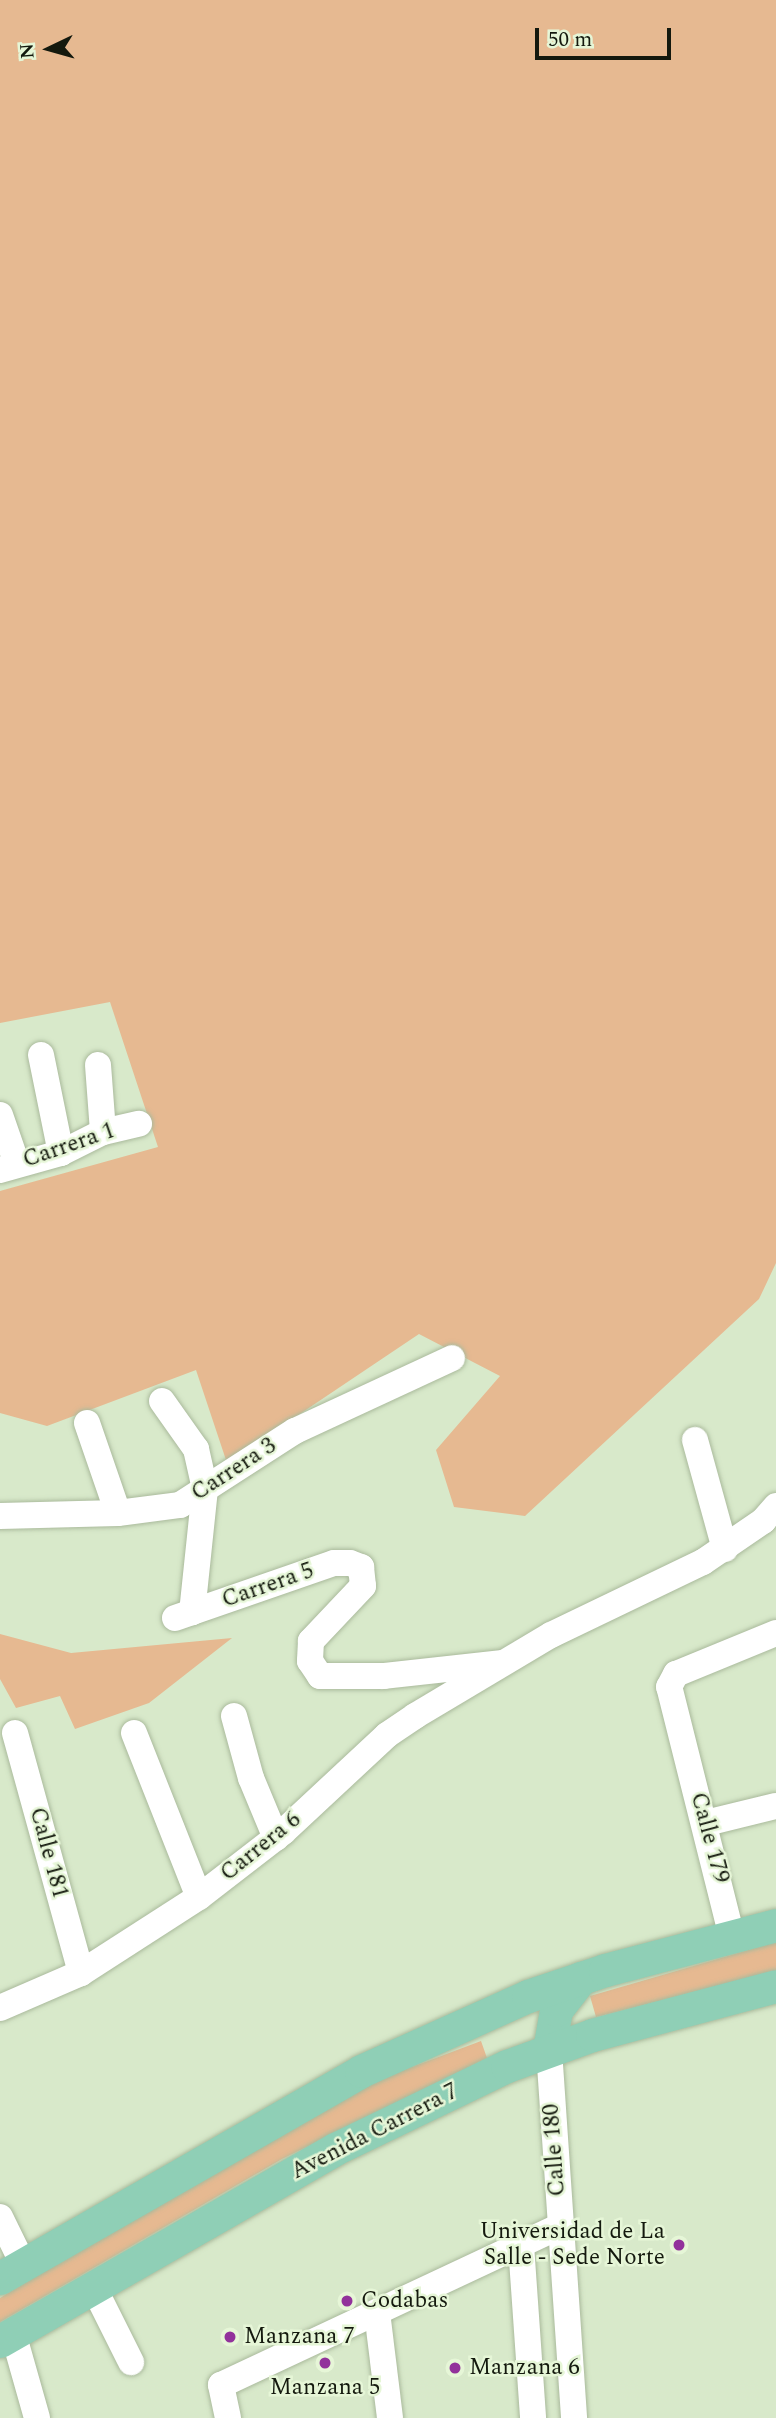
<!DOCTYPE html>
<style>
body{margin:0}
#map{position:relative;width:776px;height:2418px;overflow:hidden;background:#d8e9ca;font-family:Spectral,serif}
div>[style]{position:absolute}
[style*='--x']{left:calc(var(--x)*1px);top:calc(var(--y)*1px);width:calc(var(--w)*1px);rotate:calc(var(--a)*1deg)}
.green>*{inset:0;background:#e6b991}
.roads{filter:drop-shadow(0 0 2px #aaba9c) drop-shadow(0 0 2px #aaba9c)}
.minor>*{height:26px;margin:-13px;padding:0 13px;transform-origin:13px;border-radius:13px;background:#fff}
.major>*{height:33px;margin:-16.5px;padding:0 16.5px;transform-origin:16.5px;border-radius:16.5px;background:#8fcfb6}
.dots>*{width:19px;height:19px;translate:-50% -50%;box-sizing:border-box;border:4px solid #e6f6d7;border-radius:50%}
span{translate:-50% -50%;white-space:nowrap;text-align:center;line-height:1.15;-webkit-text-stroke:5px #e6f6d7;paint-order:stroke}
.street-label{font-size:23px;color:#14190e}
.poi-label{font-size:23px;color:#14190e}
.right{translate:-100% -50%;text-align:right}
.left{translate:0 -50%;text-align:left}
.north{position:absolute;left:14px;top:14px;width:70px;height:70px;-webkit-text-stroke:5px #e6f6d7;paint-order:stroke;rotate:265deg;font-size:19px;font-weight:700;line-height:28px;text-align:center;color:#14190e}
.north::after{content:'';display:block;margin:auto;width:24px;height:32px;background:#14190e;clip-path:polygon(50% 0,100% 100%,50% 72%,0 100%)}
.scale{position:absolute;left:535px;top:28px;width:136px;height:32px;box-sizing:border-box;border:4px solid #14190e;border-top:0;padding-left:9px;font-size:21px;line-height:24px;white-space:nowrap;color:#14190e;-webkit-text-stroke:5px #e6f6d7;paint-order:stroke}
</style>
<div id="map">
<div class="green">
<div style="clip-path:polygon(0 0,776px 0,776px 1263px,759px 1299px,525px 1516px,454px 1507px,436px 1450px,500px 1376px,419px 1334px,227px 1463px,196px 1370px,47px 1426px,0 1413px,0 1191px,158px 1147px,110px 1002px,0 1023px)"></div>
<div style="clip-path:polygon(0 1634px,71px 1653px,232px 1638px,149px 1703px,75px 1729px,60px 1696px,16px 1708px,0 1679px)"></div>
<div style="clip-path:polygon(776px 1942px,776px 1971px,596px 2017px,590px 1996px)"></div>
<div style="clip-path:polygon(481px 2041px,487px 2058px,282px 2159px,0 2322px,0 2298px,295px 2122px,396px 2073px)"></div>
</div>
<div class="roads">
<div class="minor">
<div style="--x:41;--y:1055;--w:100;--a:78.5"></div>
<div style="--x:98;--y:1065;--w:67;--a:85.7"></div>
<div style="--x:0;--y:1115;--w:52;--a:70.9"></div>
<div style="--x:0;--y:1170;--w:63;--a:-15.6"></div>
<div style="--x:61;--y:1153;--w:47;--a:-26.6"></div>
<div style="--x:103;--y:1132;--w:37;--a:-13"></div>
<div style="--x:162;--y:1401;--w:59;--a:54.7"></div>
<div style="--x:196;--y:1449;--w:41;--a:77.3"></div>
<div style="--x:205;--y:1489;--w:124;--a:96"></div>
<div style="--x:87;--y:1423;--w:95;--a:71"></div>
<div style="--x:695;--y:1440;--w:113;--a:74.6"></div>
<div style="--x:0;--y:1516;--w:118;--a:-1.5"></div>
<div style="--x:118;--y:1513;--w:63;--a:-7.4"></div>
<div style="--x:180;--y:1505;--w:137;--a:-32.8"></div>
<div style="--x:295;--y:1431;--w:173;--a:-24.9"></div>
<div style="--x:175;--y:1618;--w:168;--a:-19.1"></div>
<div style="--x:334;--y:1563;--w:16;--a:0"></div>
<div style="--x:350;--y:1563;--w:12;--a:20"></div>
<div style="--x:361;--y:1567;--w:19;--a:84"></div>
<div style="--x:363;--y:1586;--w:76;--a:133.4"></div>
<div style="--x:311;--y:1641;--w:20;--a:93"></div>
<div style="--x:310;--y:1661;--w:18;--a:56"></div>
<div style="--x:320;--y:1676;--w:64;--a:0"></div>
<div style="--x:384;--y:1676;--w:118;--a:-6.3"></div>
<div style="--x:234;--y:1716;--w:64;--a:74.7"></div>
<div style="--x:251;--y:1778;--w:65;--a:67.4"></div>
<div style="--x:15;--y:1733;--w:249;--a:74.6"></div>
<div style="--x:134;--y:1733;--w:176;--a:68.4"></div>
<div style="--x:706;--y:1823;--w:72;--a:-13.7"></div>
<div style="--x:732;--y:1937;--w:258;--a:-104.1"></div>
<div style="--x:669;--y:1687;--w:15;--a:-62"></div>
<div style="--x:676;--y:1674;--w:108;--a:-22.3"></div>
<div style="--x:0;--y:2008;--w:88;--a:-23.4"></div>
<div style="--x:81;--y:1973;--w:140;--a:-32.8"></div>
<div style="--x:199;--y:1897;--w:106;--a:-37.7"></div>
<div style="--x:283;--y:1832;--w:142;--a:-43"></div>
<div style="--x:387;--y:1735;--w:34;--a:-34"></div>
<div style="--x:415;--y:1716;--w:158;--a:-30.8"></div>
<div style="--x:551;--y:1635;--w:169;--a:-25.7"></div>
<div style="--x:703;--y:1562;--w:73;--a:-34.3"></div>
<div style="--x:763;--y:1521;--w:20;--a:-49"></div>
<div style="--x:549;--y:2050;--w:369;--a:86.1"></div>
<div style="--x:0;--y:2217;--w:52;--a:63.9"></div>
<div style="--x:521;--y:2245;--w:173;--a:86"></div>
<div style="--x:94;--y:2288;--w:83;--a:63.4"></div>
<div style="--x:377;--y:2312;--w:107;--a:83"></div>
<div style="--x:13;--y:2333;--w:88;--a:74.2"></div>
<div style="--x:228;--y:2418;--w:34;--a:-102"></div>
<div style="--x:221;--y:2385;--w:374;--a:-25.1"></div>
</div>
<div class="major">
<div style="--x:549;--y:2050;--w:41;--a:-80.1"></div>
<div style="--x:556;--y:2010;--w:41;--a:-52"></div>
<div style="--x:0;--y:2278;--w:416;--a:-29.8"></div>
<div style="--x:361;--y:2071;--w:183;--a:-24.2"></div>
<div style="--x:528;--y:1996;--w:81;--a:-18.7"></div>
<div style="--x:605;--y:1970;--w:177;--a:-14.7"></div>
<div style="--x:0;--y:2341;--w:386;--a:-29.8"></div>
<div style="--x:335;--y:2149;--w:191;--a:-25.8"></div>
<div style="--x:507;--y:2066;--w:90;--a:-20"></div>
<div style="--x:592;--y:2035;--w:190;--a:-14.9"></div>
</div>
</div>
<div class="dots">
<div style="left:679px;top:2245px;background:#92329b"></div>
<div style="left:347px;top:2301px;background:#92329b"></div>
<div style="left:230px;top:2337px;background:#92329b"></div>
<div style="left:325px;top:2363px;background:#92329b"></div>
<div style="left:455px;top:2368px;background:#92329b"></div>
</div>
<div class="street-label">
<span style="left:69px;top:1146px;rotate:-19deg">Carrera 1</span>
<span style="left:234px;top:1470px;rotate:-33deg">Carrera 3</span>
<span style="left:268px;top:1586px;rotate:-19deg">Carrera 5</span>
<span style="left:709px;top:1838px;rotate:75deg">Calle 179</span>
<span style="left:261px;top:1847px;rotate:-39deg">Carrera 6</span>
<span style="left:48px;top:1853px;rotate:75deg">Calle 181</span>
<span style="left:375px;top:2132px;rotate:-27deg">Avenida Carrera 7</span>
<span style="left:555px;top:2150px;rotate:-94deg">Calle 180</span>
</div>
<div class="poi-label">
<span class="right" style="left:665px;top:2245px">Universidad de La<br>Salle - Sede Norte</span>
<span class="left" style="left:361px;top:2301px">Codabas</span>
<span class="left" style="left:244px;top:2337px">Manzana 7</span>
<span class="left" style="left:469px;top:2368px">Manzana 6</span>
<span style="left:325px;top:2388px">Manzana 5</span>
</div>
<div class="north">N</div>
<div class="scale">50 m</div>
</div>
